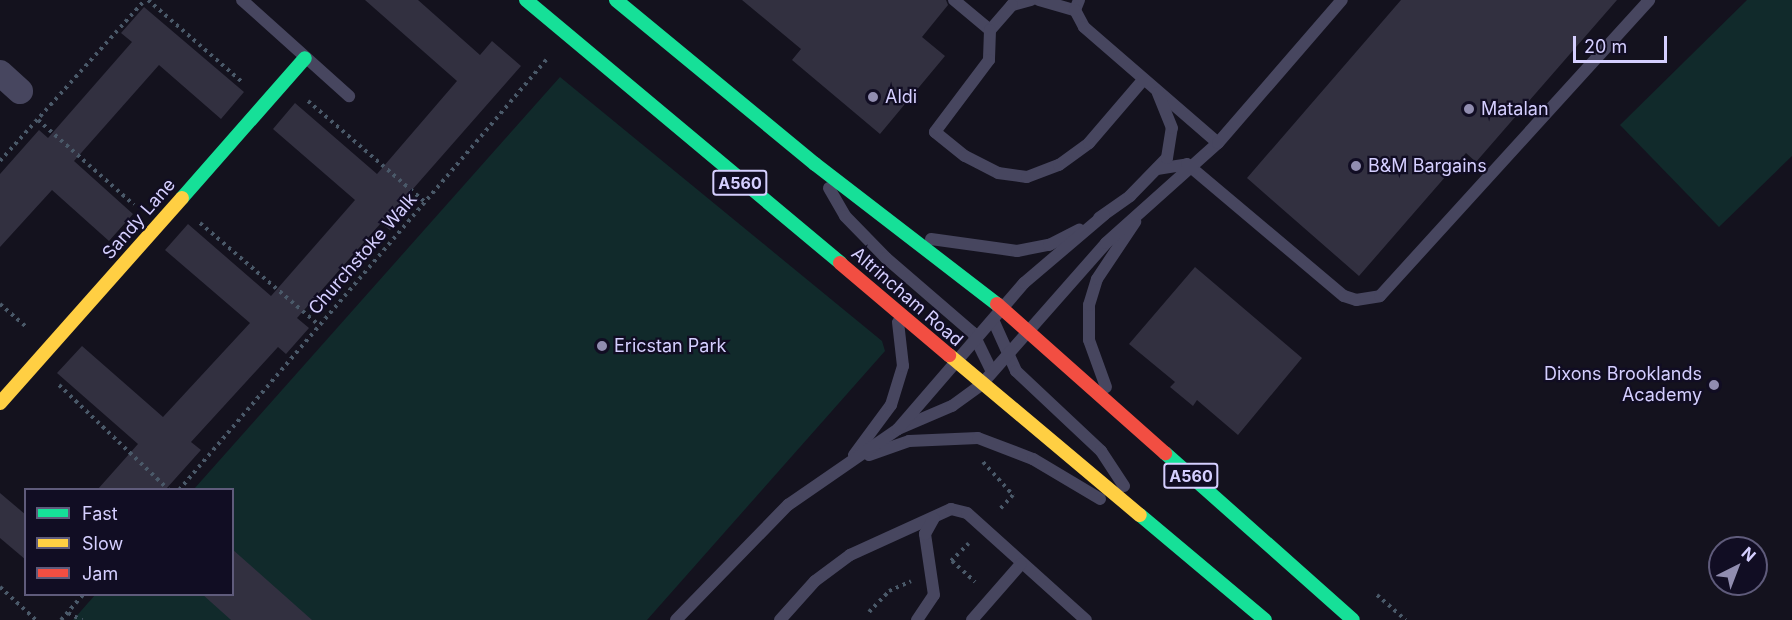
<!DOCTYPE html>
<style>
body{margin:0}
#map{position:relative;width:1792px;height:620px;overflow:hidden;background:#14121e;font-family:Inter,sans-serif}
div>[style]{position:absolute}
[style*='--x']{left:calc(var(--x)*1px);top:calc(var(--y)*1px);width:calc(var(--w)*1px);rotate:calc(var(--a)*1deg)}
.green>*{inset:0;background:#112a2b}
.building>*{inset:0;background:#323040}
.path>*{height:4px;margin-top:-2px;transform-origin:0;background:repeating-linear-gradient(90deg,#4a5969 0 3px,transparent 0 7.5px)}
.lane>*{height:12px;margin:-6px;padding:0 6px;transform-origin:6px;border-radius:6px;background:#47465f}
.street>*{height:26px;margin:-13px;padding:0 13px;transform-origin:13px;border-radius:13px;background:#47465f}
.fast>*{height:14px;margin:-7px;padding:0 7px;transform-origin:7px;border-radius:7px;background:#16e098}
.slow>*{height:14px;margin:-7px;padding:0 7px;transform-origin:7px;border-radius:7px;background:#ffcf43}
.jam>*{height:14px;margin:-7px;padding:0 7px;transform-origin:7px;border-radius:7px;background:#f24e42}
.dots>*{width:16px;height:16px;translate:-50% -50%;box-sizing:border-box;border:3px solid #110d23;border-radius:50%}
span{translate:-50% -50%;white-space:nowrap;text-align:center;line-height:1.15;-webkit-text-stroke:4.5px #110d23;paint-order:stroke}
.shield-label span{padding:2px 4px;background:#110d23;border:2px solid;border-radius:4px;-webkit-text-stroke-width:0}
.shield-label{font-size:16px;color:#d5cfff;font-weight:700}
.poi-label{font-size:18px;color:#d5cfff}
.left{translate:0 -50%;text-align:left}
.right{translate:-100% -50%;text-align:right}
.street-label{font-size:18px;color:#d5cfff}
.legend{position:absolute;left:24px;top:488px;width:210px;height:108px;box-sizing:border-box;background:#110d23;border:2px solid #5f5b7b;margin:0;padding:8px 10px;list-style:none;font-size:18px;color:#d5cfff}
.legend li{display:flex;align-items:center;gap:12px;height:30px}
.legend b{width:30px;border:2px solid #5f5b7b}
.north{position:absolute;left:1708px;top:536px;width:60px;height:60px;box-sizing:border-box;background:#110d23;border:2px solid #5f5b7b;border-radius:50%;rotate:42deg;font-size:16px;font-weight:700;line-height:24px;text-align:center;color:#d5cfff}
.north::after{content:'';display:block;margin:auto;width:21px;height:27px;background:#918db0;clip-path:polygon(50% 0,100% 100%,50% 72%,0 100%)}
.scale{position:absolute;left:1573px;top:36px;width:94px;height:27px;box-sizing:border-box;border:3px solid #d5cfff;border-top:0;padding-left:8px;font-size:18px;line-height:21px;white-space:nowrap;color:#d5cfff;-webkit-text-stroke:4px #110d23;paint-order:stroke}
</style>
<div id="map">
<div class="green">
<div style="clip-path:polygon(1747px 0,1792px 0,1792px 156px,1719px 227px,1620px 125px)"></div>
<div style="clip-path:polygon(560px 77px,882px 341px,885px 351px,647px 620px,73px 620px,95px 595px,232px 594px,232px 490px,194px 489px)"></div>
</div>
<div class="building">
<div style="clip-path:polygon(365px 0,418px 0,480px 55px,492px 41px,521px 66px,405px 198px,413px 204px,390px 230px,381px 223px,297px 318px,309px 328px,286px 354px,278px 347px,191px 442px,201px 450px,166px 489px,98px 489px,138px 444px,57px 373px,82px 346px,163px 417px,250px 323px,165px 250px,188px 224px,271px 296px,355px 200px,273px 129px,295px 103px,377px 174px,457px 81px)"></div>
<div style="clip-path:polygon(742px 0,946px 0,948px 5px,922px 37px,945px 56px,880px 134px,792px 60px,801px 49px)"></div>
<div style="clip-path:polygon(1401px 0,1617px 0,1476px 162px,1466px 153px,1359px 276px,1247px 178px)"></div>
<div style="clip-path:polygon(144px 7px,244px 92px,221px 119px,159px 65px,74px 161px,133px 214px,109px 241px,52px 190px,0 247px,0 174px,39px 130px,48px 138px,132px 42px,121px 33px)"></div>
<div style="clip-path:polygon(1195px 267px,1302px 358px,1238px 435px,1197px 400px,1193px 406px,1170px 387px,1175px 382px,1129px 344px)"></div>
<div style="clip-path:polygon(0 493px,26px 515px,26px 560px,0 538px)"></div>
<div style="clip-path:polygon(232px 549px,312px 620px,231px 620px,202px 594px,232px 594px)"></div>
</div>
<div class="path">
<div style="--x:148;--y:0;--w:126;--a:41.1"></div>
<div style="--x:308;--y:101;--w:156;--a:40.8"></div>
<div style="--x:38;--y:120;--w:128;--a:41.5"></div>
<div style="--x:0;--y:161;--w:217;--a:-48"></div>
<div style="--x:200;--y:223;--w:157;--a:40.6"></div>
<div style="--x:0;--y:304;--w:35;--a:41"></div>
<div style="--x:59;--y:385;--w:152;--a:43.7"></div>
<div style="--x:983;--y:462;--w:45;--a:47.7"></div>
<div style="--x:1013;--y:495;--w:22;--a:133"></div>
<div style="--x:179;--y:490;--w:567;--a:-49.51"></div>
<div style="--x:951;--y:561;--w:25;--a:-45"></div>
<div style="--x:952;--y:561;--w:31;--a:42"></div>
<div style="--x:0;--y:587;--w:49;--a:42.5"></div>
<div style="--x:1377;--y:595;--w:38;--a:41"></div>
<div style="--x:869;--y:612;--w:29;--a:-46"></div>
<div style="--x:889;--y:591;--w:24;--a:-24"></div>
<div style="--x:68;--y:613;--w:16;--a:27"></div>
<div style="--x:61;--y:620;--w:35;--a:-49"></div>
</div>
<div class="lane">
<div style="--x:242;--y:0;--w:144;--a:41.9"></div>
<div style="--x:954;--y:0;--w:47;--a:39.8"></div>
<div style="--x:1031;--y:0;--w:20;--a:165"></div>
<div style="--x:1012;--y:5;--w:33;--a:131"></div>
<div style="--x:990;--y:30;--w:30;--a:92"></div>
<div style="--x:989;--y:60;--w:90;--a:126.9"></div>
<div style="--x:935;--y:132;--w:38;--a:39"></div>
<div style="--x:965;--y:156;--w:37;--a:27"></div>
<div style="--x:998;--y:173;--w:29;--a:8"></div>
<div style="--x:1027;--y:177;--w:34;--a:-21"></div>
<div style="--x:1059;--y:165;--w:37;--a:-36"></div>
<div style="--x:1089;--y:143;--w:83;--a:-49.4"></div>
<div style="--x:1039;--y:0;--w:37;--a:16"></div>
<div style="--x:1079;--y:0;--w:11;--a:112"></div>
<div style="--x:1075;--y:10;--w:19;--a:62"></div>
<div style="--x:1084;--y:27;--w:177;--a:40.9"></div>
<div style="--x:1157;--y:169;--w:30;--a:-9"></div>
<div style="--x:1187;--y:164;--w:205;--a:40.1"></div>
<div style="--x:1344;--y:296;--w:13;--a:18"></div>
<div style="--x:1356;--y:300;--w:24;--a:-9"></div>
<div style="--x:1380;--y:296;--w:400;--a:-47.7"></div>
<div style="--x:829;--y:188;--w:32;--a:60"></div>
<div style="--x:845;--y:216;--w:59;--a:45.7"></div>
<div style="--x:886;--y:258;--w:115;--a:40.8"></div>
<div style="--x:973;--y:333;--w:43;--a:64"></div>
<div style="--x:1099;--y:218;--w:38;--a:-35"></div>
<div style="--x:1130;--y:196;--w:53;--a:-45.8"></div>
<div style="--x:1167;--y:158;--w:30;--a:-81"></div>
<div style="--x:1172;--y:128;--w:38;--a:-112"></div>
<div style="--x:931;--y:239;--w:87;--a:7.9"></div>
<div style="--x:1017;--y:251;--w:33;--a:-11"></div>
<div style="--x:1049;--y:245;--w:34;--a:-27"></div>
<div style="--x:994;--y:322;--w:54;--a:65.8"></div>
<div style="--x:1016;--y:371;--w:117;--a:43.3"></div>
<div style="--x:1101;--y:451;--w:42;--a:56.7"></div>
<div style="--x:1106;--y:387;--w:50;--a:-109.9"></div>
<div style="--x:1089;--y:340;--w:35;--a:-90"></div>
<div style="--x:1089;--y:305;--w:27;--a:-73"></div>
<div style="--x:1097;--y:279;--w:69;--a:-56.3"></div>
<div style="--x:898;--y:429;--w:59;--a:-23.1"></div>
<div style="--x:952;--y:406;--w:36;--a:-36"></div>
<div style="--x:981;--y:385;--w:189;--a:-48.6"></div>
<div style="--x:1106;--y:243;--w:150;--a:-41.8"></div>
<div style="--x:1218;--y:143;--w:189;--a:-49.1"></div>
<div style="--x:854;--y:455;--w:62;--a:-53.5"></div>
<div style="--x:891;--y:405;--w:41;--a:-72.9"></div>
<div style="--x:903;--y:366;--w:44;--a:-96.5"></div>
<div style="--x:869;--y:455;--w:42;--a:-19.3"></div>
<div style="--x:909;--y:441;--w:69;--a:-2.5"></div>
<div style="--x:978;--y:438;--w:59;--a:20.9"></div>
<div style="--x:1033;--y:459;--w:78;--a:30.8"></div>
<div style="--x:676;--y:620;--w:161;--a:-45.8"></div>
<div style="--x:788;--y:505;--w:134;--a:-34.6"></div>
<div style="--x:898;--y:429;--w:193;--a:-49.2"></div>
<div style="--x:1024;--y:283;--w:105;--a:-40.4"></div>
<div style="--x:780;--y:620;--w:52;--a:-48.1"></div>
<div style="--x:815;--y:581;--w:44;--a:-36.6"></div>
<div style="--x:850;--y:555;--w:111;--a:-24.5"></div>
<div style="--x:951;--y:509;--w:16;--a:14"></div>
<div style="--x:967;--y:513;--w:160;--a:42"></div>
<div style="--x:917;--y:620;--w:30;--a:-56"></div>
<div style="--x:934;--y:595;--w:62;--a:-98.4"></div>
<div style="--x:925;--y:534;--w:18;--a:-61"></div>
<div style="--x:972;--y:620;--w:74;--a:-48.8"></div>
</div>
<div class="street">
<div style="--x:0;--y:73;--w:27;--a:42"></div>
</div>
<div class="fast">
<div style="--x:526;--y:0;--w:410;--a:39.9"></div>
<div style="--x:616;--y:0;--w:258;--a:39.5"></div>
<div style="--x:815;--y:164;--w:230;--a:37.6"></div>
<div style="--x:182;--y:198;--w:186;--a:-48.7"></div>
<div style="--x:1165;--y:453;--w:251;--a:41.6"></div>
<div style="--x:1140;--y:515;--w:163;--a:40"></div>
</div>
<div class="slow">
<div style="--x:949;--y:355;--w:249;--a:40"></div>
<div style="--x:0;--y:403;--w:274;--a:-48.4"></div>
</div>
<div class="jam">
<div style="--x:840;--y:263;--w:143;--a:40.2"></div>
<div style="--x:997;--y:304;--w:225;--a:41.6"></div>
</div>
<div class="dots">
<div style="left:873px;top:97px;background:#918db0"></div>
<div style="left:1469px;top:109px;background:#918db0"></div>
<div style="left:1356px;top:166px;background:#918db0"></div>
<div style="left:602px;top:346px;background:#918db0"></div>
<div style="left:1714px;top:385px;background:#918db0"></div>
</div>
<div class="shield-label">
<span style="left:740px;top:183px">A560</span>
<span style="left:1191px;top:476px">A560</span>
</div>
<div class="poi-label">
<span class="left" style="left:885px;top:97px">Aldi</span>
<span class="left" style="left:1481px;top:109px">Matalan</span>
<span class="left" style="left:1368px;top:166px">B&amp;M Bargains</span>
<span class="left" style="left:614px;top:346px">Ericstan Park</span>
<span class="right" style="left:1702px;top:385px">Dixons Brooklands<br>Academy</span>
</div>
<div class="street-label">
<span style="left:139px;top:219px;rotate:-49deg">Sandy Lane</span>
<span style="left:363px;top:254px;rotate:-49deg">Churchstoke Walk</span>
<span style="left:907px;top:297px;rotate:41deg">Altrincham Road</span>
</div>
<ul class="legend">
<li><b style="height:8px;background:#16e098"></b>Fast</li>
<li><b style="height:8px;background:#ffcf43"></b>Slow</li>
<li><b style="height:8px;background:#f24e42"></b>Jam</li>
</ul>
<div class="north">N</div>
<div class="scale">20 m</div>
</div>
